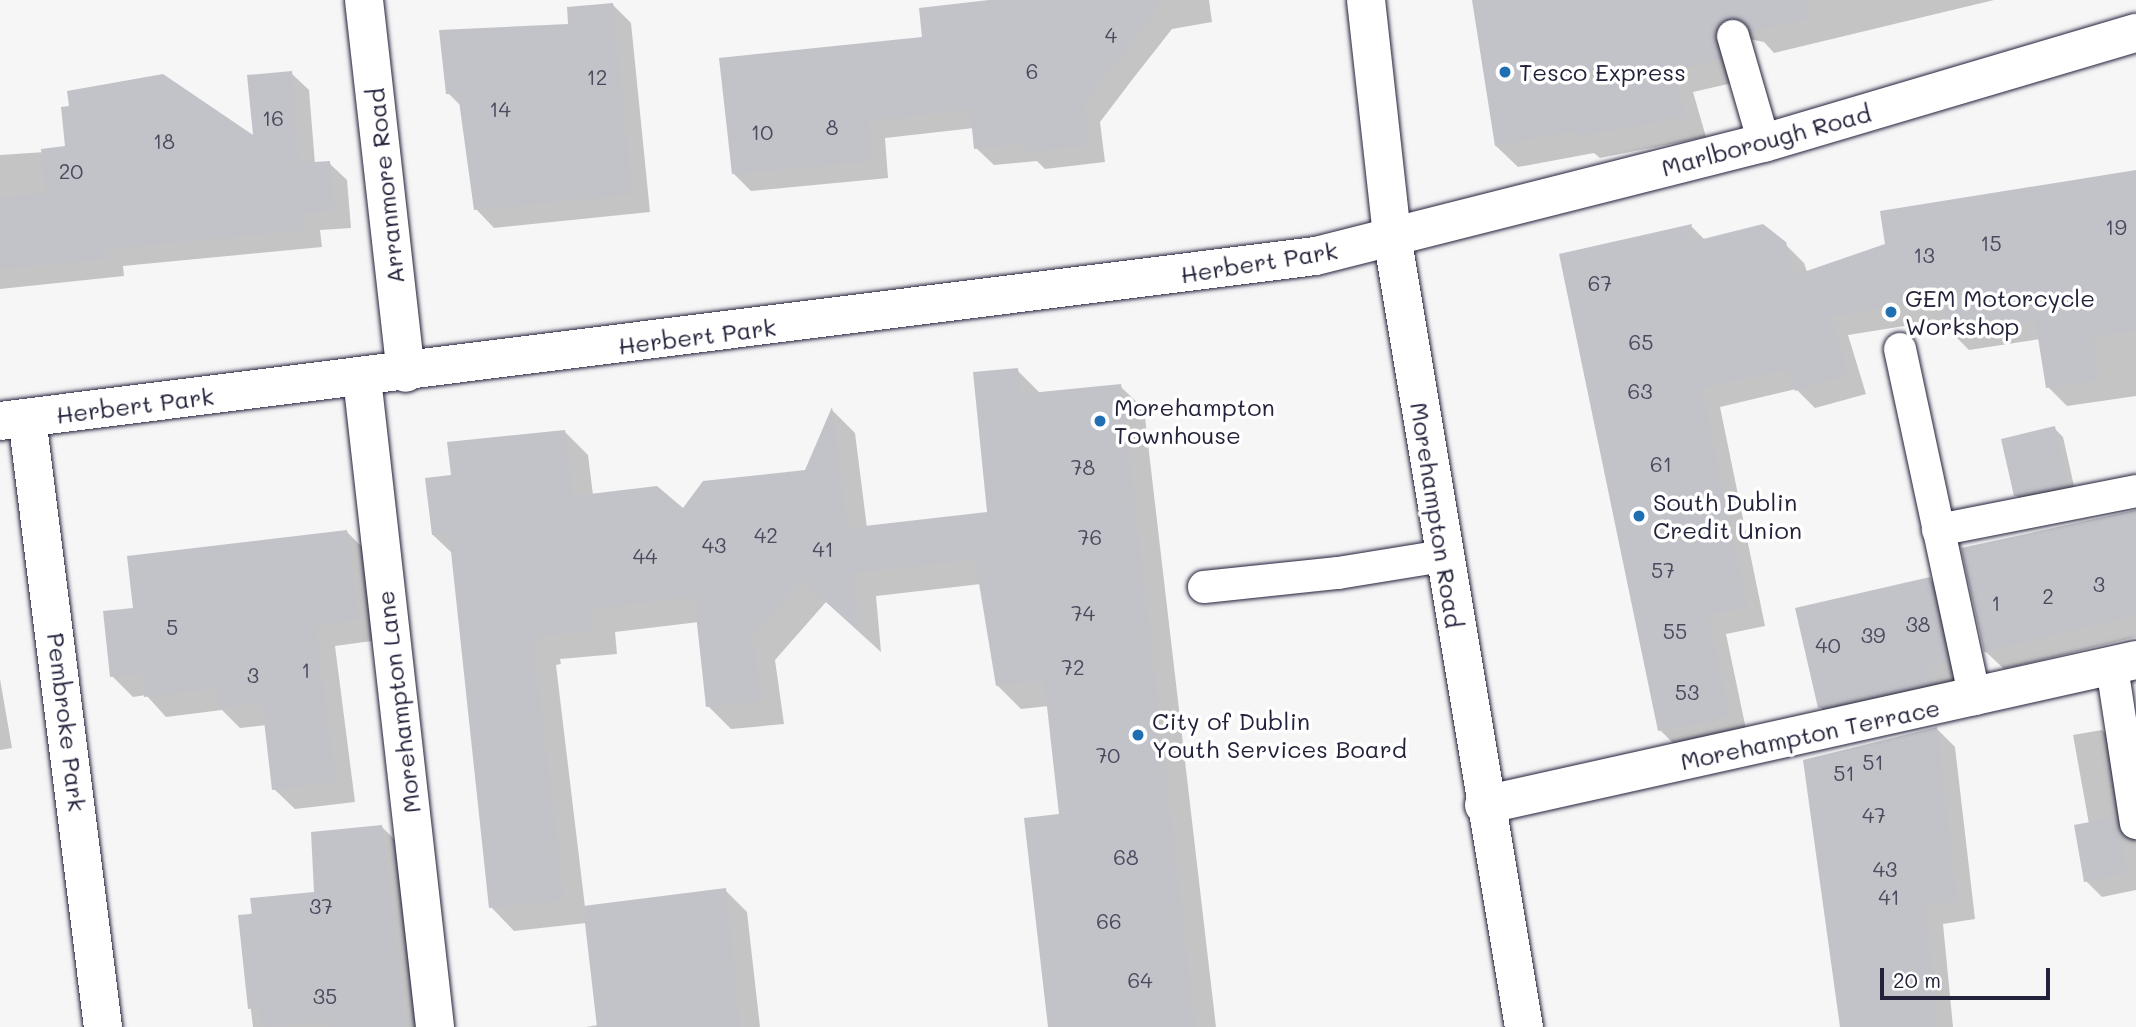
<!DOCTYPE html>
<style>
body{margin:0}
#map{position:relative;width:2136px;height:1027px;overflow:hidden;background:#f6f6f7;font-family:Mali,sans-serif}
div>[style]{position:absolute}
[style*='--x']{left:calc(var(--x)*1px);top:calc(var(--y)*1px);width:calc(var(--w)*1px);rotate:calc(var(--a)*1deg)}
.shadow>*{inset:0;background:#0003}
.building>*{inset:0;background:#c2c2c9}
.roads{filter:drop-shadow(0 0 2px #22223b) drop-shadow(0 0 2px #22223b)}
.service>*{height:32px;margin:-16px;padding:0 16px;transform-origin:16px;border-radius:16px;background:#fff}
.minor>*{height:38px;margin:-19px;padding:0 19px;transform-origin:19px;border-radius:19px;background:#fff}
.tertiary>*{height:38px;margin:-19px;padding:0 19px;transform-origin:19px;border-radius:19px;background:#fff}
.secondary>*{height:38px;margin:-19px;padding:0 19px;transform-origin:19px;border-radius:19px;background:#fff}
.dots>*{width:19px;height:19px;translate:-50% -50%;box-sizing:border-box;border:4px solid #fff;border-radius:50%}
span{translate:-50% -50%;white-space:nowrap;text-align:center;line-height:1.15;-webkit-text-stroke:7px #fff;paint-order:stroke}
.number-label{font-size:21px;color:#4a4a5e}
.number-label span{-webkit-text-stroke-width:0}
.poi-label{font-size:24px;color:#22223b}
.left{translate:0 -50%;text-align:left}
.street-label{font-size:24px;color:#22223b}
.scale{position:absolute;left:1880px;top:968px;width:170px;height:32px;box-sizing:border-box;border:4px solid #22223b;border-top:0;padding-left:9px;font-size:21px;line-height:24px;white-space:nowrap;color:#22223b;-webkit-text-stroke:5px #fff;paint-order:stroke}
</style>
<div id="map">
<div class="shadow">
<div style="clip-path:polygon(1004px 0,1209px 0,1212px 22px,1172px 29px,1135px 76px,1100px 122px,1105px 162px,1045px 169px,1037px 161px,994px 165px,976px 148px,974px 128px,885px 138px,888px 178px,751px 191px,733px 173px,924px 39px)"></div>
<div style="clip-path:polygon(1474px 0,1994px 0,1774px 53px,1764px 42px,1749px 39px,1741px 81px,1693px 92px,1706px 137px,1600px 158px,1594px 153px,1518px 167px,1496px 146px)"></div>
<div style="clip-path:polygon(612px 4px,631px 23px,650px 212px,494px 228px,476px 209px,462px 107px,448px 93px)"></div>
<div style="clip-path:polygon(291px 73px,309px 90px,315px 164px,329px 163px,347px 180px,351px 228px,320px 230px,322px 247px,123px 266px,124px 276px,0 289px,0 155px,255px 138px)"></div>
<div style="clip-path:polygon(2136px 171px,2136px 396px,2067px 406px,2048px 387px,2040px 339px,1969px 350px,1950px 331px,1948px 319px,1848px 335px,1866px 394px,1815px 408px,1796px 389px,1720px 407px,1765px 626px,1726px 634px,1747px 734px,1679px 749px,1660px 730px,1561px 256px,1691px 226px,1705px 240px,1785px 244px,1804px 263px,1807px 272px)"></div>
<div style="clip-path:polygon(1017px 370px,1041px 394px,1120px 386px,1144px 409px,1216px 1027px,1052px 1027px,1061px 815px,1049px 706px,1021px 709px,998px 686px,981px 584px,876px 596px,881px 652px,826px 602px,775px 660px,784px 724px,731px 729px,708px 706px,699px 622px,615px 632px,617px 654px,560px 659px,561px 664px,556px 665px,585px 907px,725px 890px,747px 912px,760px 1027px,586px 1027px,598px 1025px,586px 923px,514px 931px,491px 907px,453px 554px,433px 535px,453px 477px,564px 431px,588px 455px,593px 495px,684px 510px,806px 472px,832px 410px,855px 433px,867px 528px,989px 513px)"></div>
<div style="clip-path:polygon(2054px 428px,2063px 437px,2076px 495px,2025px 505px,2016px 495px)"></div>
<div style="clip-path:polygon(2136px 512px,2136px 637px,2004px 669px,1985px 651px)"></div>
<div style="clip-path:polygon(346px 531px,367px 552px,379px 640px,335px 646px,355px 802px,295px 809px,274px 789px,266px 725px,240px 728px,222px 710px,166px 717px,146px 695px,133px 697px,112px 676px,135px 610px)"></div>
<div style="clip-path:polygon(1929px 578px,1948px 597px,1966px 680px,1838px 726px,1820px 707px)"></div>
<div style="clip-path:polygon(0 679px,12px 748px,0 750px)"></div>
<div style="clip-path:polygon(1937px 729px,1955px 747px,1975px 919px,1943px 924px,1953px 1027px,1842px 1027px)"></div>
<div style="clip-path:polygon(2102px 730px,2118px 746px,2136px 843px,2136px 890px,2102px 897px,2086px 881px,2089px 824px,2073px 735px)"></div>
<div style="clip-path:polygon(382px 827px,400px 845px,421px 1027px,253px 1027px,240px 917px,316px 893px)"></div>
</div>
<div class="building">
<div style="clip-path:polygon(989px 0,1163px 0,1084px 104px,1089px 145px,1026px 152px,1024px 143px,974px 149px,970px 109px,868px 121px,872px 161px,732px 174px,719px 58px,922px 37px,919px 8px)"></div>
<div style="clip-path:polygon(1472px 0,1808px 0,1810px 18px,1751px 32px,1738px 18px,1720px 23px,1715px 32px,1721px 59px,1673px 71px,1685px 116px,1576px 137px,1575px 131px,1495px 146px)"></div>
<div style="clip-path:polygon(613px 3px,632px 194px,474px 210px,458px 94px,446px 94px,439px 30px,568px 24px,567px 7px)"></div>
<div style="clip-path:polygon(292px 71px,299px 163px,330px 161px,334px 211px,304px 213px,306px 230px,106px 249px,107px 259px,0 269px,0 197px,46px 194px,41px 149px,65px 146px,61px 107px,69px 106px,67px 91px,163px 74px,253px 135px,247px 75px)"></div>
<div style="clip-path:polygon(2136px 170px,2136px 330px,2092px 337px,2099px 380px,2046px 388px,2035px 319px,1948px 332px,1942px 299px,1831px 316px,1848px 375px,1795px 391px,1788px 369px,1702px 388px,1747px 607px,1708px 615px,1730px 716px,1658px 731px,1559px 254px,1692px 224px,1687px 243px,1763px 224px,1786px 242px,1795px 275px,1885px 244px,1880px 211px)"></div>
<div style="clip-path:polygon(1018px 368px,1020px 394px,1121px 384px,1195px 1027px,1048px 1027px,1024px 818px,1059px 814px,1044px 680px,996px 686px,975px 559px,854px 573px,859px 631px,801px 580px,752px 636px,762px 701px,706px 707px,694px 596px,592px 609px,594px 631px,538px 636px,538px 641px,533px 642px,564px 900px,489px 908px,449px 533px,432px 535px,425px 478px,451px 475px,447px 442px,565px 430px,573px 496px,657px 486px,683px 508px,703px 481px,805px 470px,832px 407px,847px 528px,987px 512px,973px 372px)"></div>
<div style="clip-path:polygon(2055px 426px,2068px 486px,2014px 496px,2001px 439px)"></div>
<div style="clip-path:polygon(2136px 510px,2136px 615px,1984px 652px,1961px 548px)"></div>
<div style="clip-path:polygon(347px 530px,359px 619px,315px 626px,336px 782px,272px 790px,262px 703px,218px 708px,215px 688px,144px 697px,142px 673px,110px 677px,103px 611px,133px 608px,127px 556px)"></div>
<div style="clip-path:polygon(1930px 577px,1948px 662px,1929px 666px,1931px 683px,1818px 708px,1795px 608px)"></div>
<div style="clip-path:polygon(1937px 727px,1957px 901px,1926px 906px,1938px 1027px,1840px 1027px,1803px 760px)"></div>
<div style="clip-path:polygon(2116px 817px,2127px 873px,2084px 882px,2074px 825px)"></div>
<div style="clip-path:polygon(382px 825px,406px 1027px,330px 1027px,330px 1022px,262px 1027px,260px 1008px,248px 1009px,238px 915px,252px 914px,250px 898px,314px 892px,311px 832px)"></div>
<div style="clip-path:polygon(726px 888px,740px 1027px,597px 1027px,583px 906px)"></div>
</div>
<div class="roads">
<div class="service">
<div style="--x:1733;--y:36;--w:111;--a:73.8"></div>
<div style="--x:1900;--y:349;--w:358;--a:77.9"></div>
<div style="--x:1938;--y:530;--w:202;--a:-11.1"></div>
<div style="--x:1204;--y:587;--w:135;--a:-6"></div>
<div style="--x:1338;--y:573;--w:106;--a:-9.2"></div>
<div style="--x:2112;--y:667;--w:158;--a:81.3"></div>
</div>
<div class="minor">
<div style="--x:364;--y:0;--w:375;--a:83.6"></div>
<div style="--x:362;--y:378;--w:653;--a:83.58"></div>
<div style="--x:27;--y:418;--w:614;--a:82.89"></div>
<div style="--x:1484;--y:805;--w:668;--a:-12.54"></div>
</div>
<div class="tertiary">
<div style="--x:0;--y:421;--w:1326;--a:-7.15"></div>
<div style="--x:1316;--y:256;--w:462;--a:-14.2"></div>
<div style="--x:1764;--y:143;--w:388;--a:-16.5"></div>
</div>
<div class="secondary">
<div style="--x:1366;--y:0;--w:237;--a:83.7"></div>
<div style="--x:1392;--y:236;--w:802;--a:80.53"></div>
</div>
</div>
<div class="dots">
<div style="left:1505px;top:72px;background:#1f6fb2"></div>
<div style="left:1891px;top:312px;background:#1f6fb2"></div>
<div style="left:1100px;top:421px;background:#1f6fb2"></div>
<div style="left:1639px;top:516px;background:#1f6fb2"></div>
<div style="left:1138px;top:735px;background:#1f6fb2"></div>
</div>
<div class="number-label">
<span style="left:1111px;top:35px">4</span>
<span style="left:1032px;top:71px">6</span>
<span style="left:597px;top:77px">12</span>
<span style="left:500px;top:109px">14</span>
<span style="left:273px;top:118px">16</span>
<span style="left:832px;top:127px">8</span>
<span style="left:762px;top:132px">10</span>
<span style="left:164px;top:141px">18</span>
<span style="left:71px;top:171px">20</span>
<span style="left:2116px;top:227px">19</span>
<span style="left:1991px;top:243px">15</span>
<span style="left:1924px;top:255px">13</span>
<span style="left:1600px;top:283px">67</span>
<span style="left:1641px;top:342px">65</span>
<span style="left:1640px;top:391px">63</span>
<span style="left:1661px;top:464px">61</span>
<span style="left:1083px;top:467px">78</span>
<span style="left:766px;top:535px">42</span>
<span style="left:1090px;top:537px">76</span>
<span style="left:714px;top:545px">43</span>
<span style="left:823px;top:549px">41</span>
<span style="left:645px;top:556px">44</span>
<span style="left:1663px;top:570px">57</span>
<span style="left:2099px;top:584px">3</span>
<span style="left:2048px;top:596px">2</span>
<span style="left:1996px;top:603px">1</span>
<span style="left:1083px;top:613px">74</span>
<span style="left:1918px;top:624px">38</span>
<span style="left:172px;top:627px">5</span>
<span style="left:1675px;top:631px">55</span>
<span style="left:1873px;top:635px">39</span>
<span style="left:1828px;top:645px">40</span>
<span style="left:1073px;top:667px">72</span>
<span style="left:306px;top:670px">1</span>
<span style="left:253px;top:675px">3</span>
<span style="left:1687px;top:692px">53</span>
<span style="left:1108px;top:755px">70</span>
<span style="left:1873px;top:762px">51</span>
<span style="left:1844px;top:773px">51</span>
<span style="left:1874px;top:815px">47</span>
<span style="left:1126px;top:857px">68</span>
<span style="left:1885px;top:869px">43</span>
<span style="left:1889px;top:897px">41</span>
<span style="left:321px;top:906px">37</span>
<span style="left:1109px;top:921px">66</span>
<span style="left:1140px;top:980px">64</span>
<span style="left:325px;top:996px">35</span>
</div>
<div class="poi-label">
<span class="left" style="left:1519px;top:72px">Tesco Express</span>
<span class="left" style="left:1905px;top:312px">GEM Motorcycle<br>Workshop</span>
<span class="left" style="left:1114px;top:421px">Morehampton<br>Townhouse</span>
<span class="left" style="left:1653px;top:516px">South Dublin<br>Credit Union</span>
<span class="left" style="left:1152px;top:735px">City of Dublin<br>Youth Services Board</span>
</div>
<div class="street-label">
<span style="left:1766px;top:140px;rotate:-15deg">Marlborough Road</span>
<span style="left:385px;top:186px;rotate:-96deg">Arranmore Road</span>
<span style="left:1259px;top:262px;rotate:-9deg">Herbert Park</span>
<span style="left:697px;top:336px;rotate:-7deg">Herbert Park</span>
<span style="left:135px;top:405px;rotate:-7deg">Herbert Park</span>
<span style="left:1437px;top:515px;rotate:81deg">Morehampton Road</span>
<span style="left:398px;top:702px;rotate:-97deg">Morehampton Lane</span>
<span style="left:67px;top:722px;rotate:83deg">Pembroke Park</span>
<span style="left:1810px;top:734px;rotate:-12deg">Morehampton Terrace</span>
</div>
<div class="scale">20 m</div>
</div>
